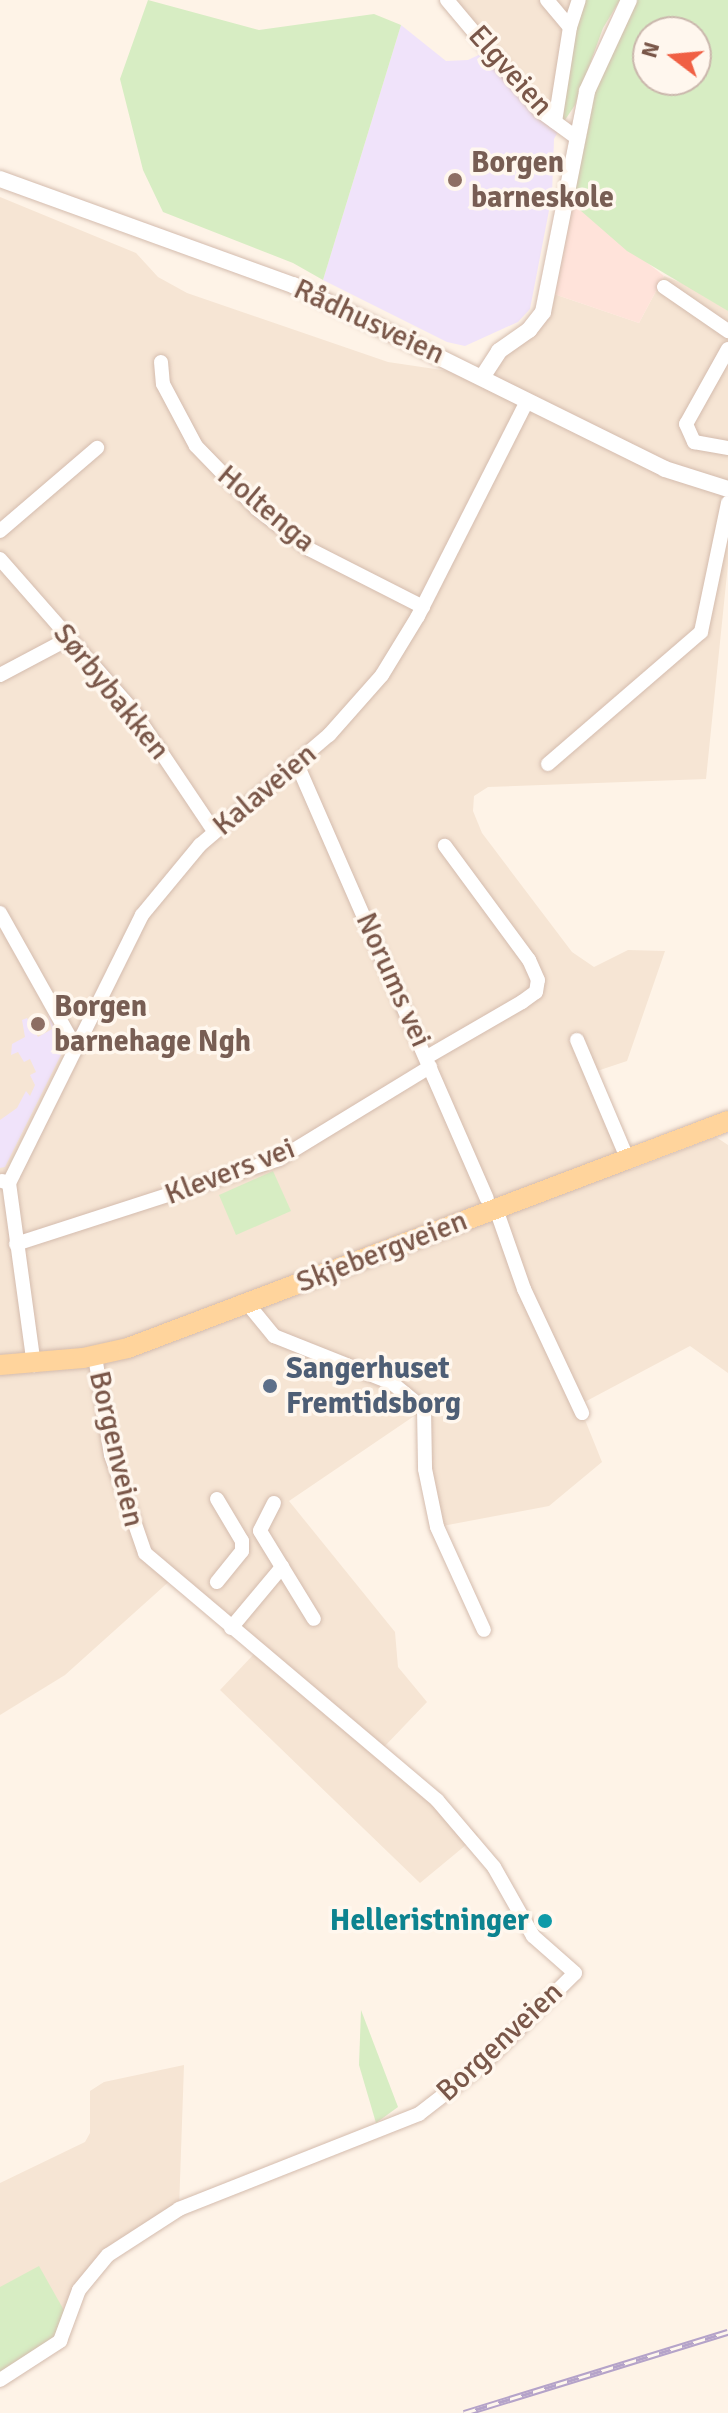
<!DOCTYPE html>
<meta charset="utf-8">
<style>
body{margin:0}
#map{position:relative;width:728px;height:2413px;overflow:hidden;background:#fef3e7;font-family:Signika,sans-serif}
div>[style]{position:absolute}
[style*='--x']{left:calc(var(--x)*1px);top:calc(var(--y)*1px);width:calc(var(--w)*1px);rotate:calc(var(--a)*1deg)}
.residential>*{inset:0;background:#f6e5d4}
.commercial>*{inset:0;background:#ffe3da}
.education>*{inset:0;background:#f0e3fa}
.green>*{inset:0;background:#d7edc3}
.roads{filter:drop-shadow(0 0 2px #d4bcae) drop-shadow(0 0 2px #d4bcae)}
.minor>*{height:14px;margin:-7px;padding:0 7px;transform-origin:7px;border-radius:7px;background:#fff}
.tertiary>*{height:16px;margin:-8px;padding:0 8px;transform-origin:8px;border-radius:8px;background:#fff}
.primary>*{height:20px;margin:-10px;padding:0 10px;transform-origin:10px;border-radius:10px;background:#ffd49c}
.rail>*{height:7px;margin-top:-3.5px;transform-origin:0;background:repeating-linear-gradient(90deg,#fff7ee 0 12px,#b5a3c9 0 24px);box-sizing:border-box;border-block:2px solid #b5a3c9}
.dots>*{width:22px;height:22px;translate:-50% -50%;box-sizing:border-box;border:4px solid #fff7ee;border-radius:50%}
span{translate:-50% -50%;white-space:nowrap;text-align:center;line-height:1.15;-webkit-text-stroke:7px #fff7ee;paint-order:stroke}
.street-label{font-size:30px;color:#7a5749}
.education-label{font-size:30px;color:#785e54;font-weight:700}
.left{translate:0 -50%;text-align:left}
.service-label{font-size:30px;color:#4e5e75;font-weight:700}
.culture-label{font-size:30px;color:#0d838f;font-weight:700}
.right{translate:-100% -50%;text-align:right}
.north{position:absolute;left:632px;top:16px;width:80px;height:80px;box-sizing:border-box;background:#fff7ee;border:2px solid #cab7ac;border-radius:50%;rotate:286deg;font-size:22px;font-weight:700;line-height:32px;text-align:center;color:#7a5749}
.north::after{content:'';display:block;margin:auto;width:28px;height:36px;background:#f06044;clip-path:polygon(50% 0,100% 100%,50% 72%,0 100%)}
</style>
<div id="map">
<div class="residential">
<div style="clip-path:polygon(447px 0,579px 0,555px 122px)"></div>
<div style="clip-path:polygon(0 197px,136px 253px,158px 277px,187px 293px,388px 362px,482px 376px,529px 330px,548px 292px,639px 323px,664px 276px,698px 289px,728px 311px,728px 564px,706px 779px,488px 787px,474px 796px,473px 811px,482px 833px,572px 952px,594px 967px,628px 950px,665px 951px,627px 1061px,591px 1073px,631px 1170px,716px 1137px,728px 1145px,728px 1373px,690px 1346px,579px 1405px,602px 1462px,549px 1506px,437px 1527px,423px 1410px,289px 1501px,395px 1632px,398px 1667px,427px 1702px,384px 1747px,478px 1835px,420px 1883px,220px 1690px,254px 1654px,173px 1578px,65px 1675px,0 1715px)"></div>
<div style="clip-path:polygon(184px 2065px,179px 2209px,88px 2276px,70px 2321px,0 2380px,0 2183px,85px 2142px,90px 2133px,90px 2091px,104px 2082px)"></div>
</div>
<div class="commercial">
<div style="clip-path:polygon(565px 197px,664px 276px,639px 323px,548px 292px)"></div>
</div>
<div class="education">
<div style="clip-path:polygon(401px 25px,446px 61px,468px 60px,489px 50px,561px 126px,554px 139px,552px 195px,530px 309px,518px 322px,465px 346px,447px 342px,323px 280px)"></div>
<div style="clip-path:polygon(47px 1012px,65px 1047px,5px 1167px,0 1168px,0 1120px,17px 1108px,26px 1091px,30px 1096px,35px 1085px,30px 1075px,36px 1072px,30px 1059px,24px 1062px,18px 1052px,11px 1055px,12px 1044px,25px 1037px,22px 1020px,27px 1018px,38px 1037px,52px 1029px)"></div>
</div>
<div class="green">
<div style="clip-path:polygon(148px 0,259px 30px,374px 14px,401px 25px,323px 280px,293px 263px,163px 212px,143px 170px,120px 79px)"></div>
<div style="clip-path:polygon(579px 0,620px 0,603px 28px,575px 105px,561px 126px)"></div>
<div style="clip-path:polygon(evenodd,629px 0,728px 0,728px 311px,627px 251px,565px 197px,577px 138px,629px 0,648px 32px,696px 32px,696px 80px,648px 80px,648px 32px)"></div>
<div style="clip-path:polygon(273px 1171px,291px 1211px,236px 1235px,219px 1195px)"></div>
<div style="clip-path:polygon(361px 2010px,398px 2107px,376px 2123px,359px 2065px)"></div>
<div style="clip-path:polygon(39px 2266px,70px 2321px,65px 2332px,0 2380px,0 2287px)"></div>
</div>
<div class="roads">
<div class="minor">
<div style="--x:447;--y:0;--w:145;--a:50"></div>
<div style="--x:540;--y:111;--w:46;--a:36.1"></div>
<div style="--x:547;--y:0;--w:35;--a:50"></div>
<div style="--x:570;--y:27;--w:96;--a:99"></div>
<div style="--x:570;--y:27;--w:28;--a:-72"></div>
<div style="--x:664;--y:287;--w:78;--a:34.5"></div>
<div style="--x:728;--y:349;--w:86;--a:119.2"></div>
<div style="--x:686;--y:424;--w:20;--a:66"></div>
<div style="--x:694;--y:442;--w:35;--a:10"></div>
<div style="--x:161;--y:362;--w:22;--a:85"></div>
<div style="--x:163;--y:384;--w:70;--a:62"></div>
<div style="--x:196;--y:446;--w:88;--a:45.9"></div>
<div style="--x:257;--y:509;--w:66;--a:37.6"></div>
<div style="--x:309;--y:549;--w:128;--a:27"></div>
<div style="--x:0;--y:531;--w:128;--a:-40.6"></div>
<div style="--x:0;--y:559;--w:200;--a:48.7"></div>
<div style="--x:132;--y:709;--w:147;--a:56.1"></div>
<div style="--x:0;--y:675;--w:79;--a:-27.9"></div>
<div style="--x:297;--y:764;--w:474;--a:66.4"></div>
<div style="--x:548;--y:764;--w:202;--a:-40.8"></div>
<div style="--x:701;--y:632;--w:132;--a:-78.2"></div>
<div style="--x:0;--y:913;--w:151;--a:60.7"></div>
<div style="--x:577;--y:1040;--w:128;--a:67"></div>
<div style="--x:427;--y:1057;--w:110;--a:-30.1"></div>
<div style="--x:522;--y:1002;--w:17;--a:-36"></div>
<div style="--x:536;--y:992;--w:12;--a:-81"></div>
<div style="--x:538;--y:980;--w:22;--a:-114"></div>
<div style="--x:529;--y:960;--w:142;--a:-126.4"></div>
<div style="--x:2;--y:1181;--w:7;--a:16"></div>
<div style="--x:9;--y:1183;--w:184;--a:82.2"></div>
<div style="--x:9;--y:1183;--w:299;--a:-63.6"></div>
<div style="--x:142;--y:915;--w:91;--a:-50.4"></div>
<div style="--x:200;--y:845;--w:170;--a:-40.5"></div>
<div style="--x:329;--y:735;--w:80;--a:-48.5"></div>
<div style="--x:382;--y:675;--w:69;--a:-58.6"></div>
<div style="--x:418;--y:616;--w:241;--a:-63.1"></div>
<div style="--x:496;--y:1209;--w:85;--a:70.7"></div>
<div style="--x:524;--y:1289;--w:137;--a:64.9"></div>
<div style="--x:16;--y:1244;--w:276;--a:-17.9"></div>
<div style="--x:279;--y:1159;--w:177;--a:-31.4"></div>
<div style="--x:247;--y:1303;--w:43;--a:50.7"></div>
<div style="--x:274;--y:1336;--w:127;--a:21.7"></div>
<div style="--x:392;--y:1383;--w:41;--a:39.1"></div>
<div style="--x:424;--y:1409;--w:60;--a:89"></div>
<div style="--x:425;--y:1469;--w:59;--a:78.3"></div>
<div style="--x:437;--y:1527;--w:113;--a:65.5"></div>
<div style="--x:217;--y:1499;--w:49;--a:59.2"></div>
<div style="--x:242;--y:1541;--w:10;--a:90"></div>
<div style="--x:242;--y:1551;--w:40;--a:129"></div>
<div style="--x:274;--y:1503;--w:31;--a:117"></div>
<div style="--x:260;--y:1531;--w:103;--a:58.5"></div>
<div style="--x:231;--y:1628;--w:80;--a:-50.1"></div>
<div style="--x:0;--y:2380;--w:72;--a:-33"></div>
<div style="--x:60;--y:2341;--w:54;--a:-69.6"></div>
<div style="--x:79;--y:2290;--w:45;--a:-50.4"></div>
<div style="--x:108;--y:2255;--w:85;--a:-32.9"></div>
<div style="--x:179;--y:2209;--w:258;--a:-21.6"></div>
<div style="--x:419;--y:2114;--w:78;--a:-37.7"></div>
<div style="--x:481;--y:2066;--w:132;--a:-44.7"></div>
<div style="--x:575;--y:1973;--w:56;--a:-138.6"></div>
<div style="--x:533;--y:1936;--w:79;--a:-119.5"></div>
<div style="--x:494;--y:1867;--w:88;--a:-130.4"></div>
<div style="--x:437;--y:1800;--w:382;--a:-139.8"></div>
<div style="--x:145;--y:1553;--w:104;--a:-109.1"></div>
<div style="--x:111;--y:1455;--w:100;--a:-99.2"></div>
</div>
<div class="tertiary">
<div style="--x:0;--y:179;--w:312;--a:19.9"></div>
<div style="--x:293;--y:285;--w:415;--a:26.3"></div>
<div style="--x:665;--y:469;--w:66;--a:17.6"></div>
<div style="--x:483;--y:376;--w:30;--a:-57"></div>
<div style="--x:499;--y:351;--w:37;--a:-35"></div>
<div style="--x:529;--y:330;--w:23;--a:-52"></div>
<div style="--x:543;--y:312;--w:225;--a:-78.7"></div>
<div style="--x:587;--y:91;--w:100;--a:-65.2"></div>
</div>
<div class="primary">
<div style="--x:0;--y:1365;--w:83;--a:-4.8"></div>
<div style="--x:83;--y:1358;--w:46;--a:-12.5"></div>
<div style="--x:128;--y:1348;--w:642;--a:-20.72"></div>
</div>
</div>
<div class="rail">
<div style="--x:464;--y:2413;--w:276;--a:-17.1"></div>
</div>
<div class="dots">
<div style="left:455px;top:180px;background:#8d6e63"></div>
<div style="left:38px;top:1024px;background:#8d6e63"></div>
<div style="left:270px;top:1386px;background:#5c6f8a"></div>
<div style="left:545px;top:1921px;background:#0f9aa8"></div>
</div>
<div class="street-label">
<span style="left:510px;top:71px;rotate:48deg">Elgveien</span>
<span style="left:369px;top:322px;rotate:25deg">Rådhusveien</span>
<span style="left:266px;top:509px;rotate:40deg">Holtenga</span>
<span style="left:111px;top:692px;rotate:51deg">Sørbybakken</span>
<span style="left:265px;top:790px;rotate:-40deg">Kalaveien</span>
<span style="left:393px;top:980px;rotate:66deg">Norums vei</span>
<span style="left:230px;top:1172px;rotate:-21deg">Klevers vei</span>
<span style="left:382px;top:1252px;rotate:-21deg">Skjebergveien</span>
<span style="left:116px;top:1449px;rotate:77deg">Borgenveien</span>
<span style="left:500px;top:2042px;rotate:-43deg">Borgenveien</span>
</div>
<div class="education-label">
<span class="left" style="left:471px;top:180px">Borgen<br>barneskole</span>
<span class="left" style="left:54px;top:1024px">Borgen<br>barnehage Ngh</span>
</div>
<div class="service-label">
<span class="left" style="left:286px;top:1386px">Sangerhuset<br>Fremtidsborg</span>
</div>
<div class="culture-label">
<span class="right" style="left:529px;top:1921px">Helleristninger</span>
</div>
<div class="north">N</div>
</div>
